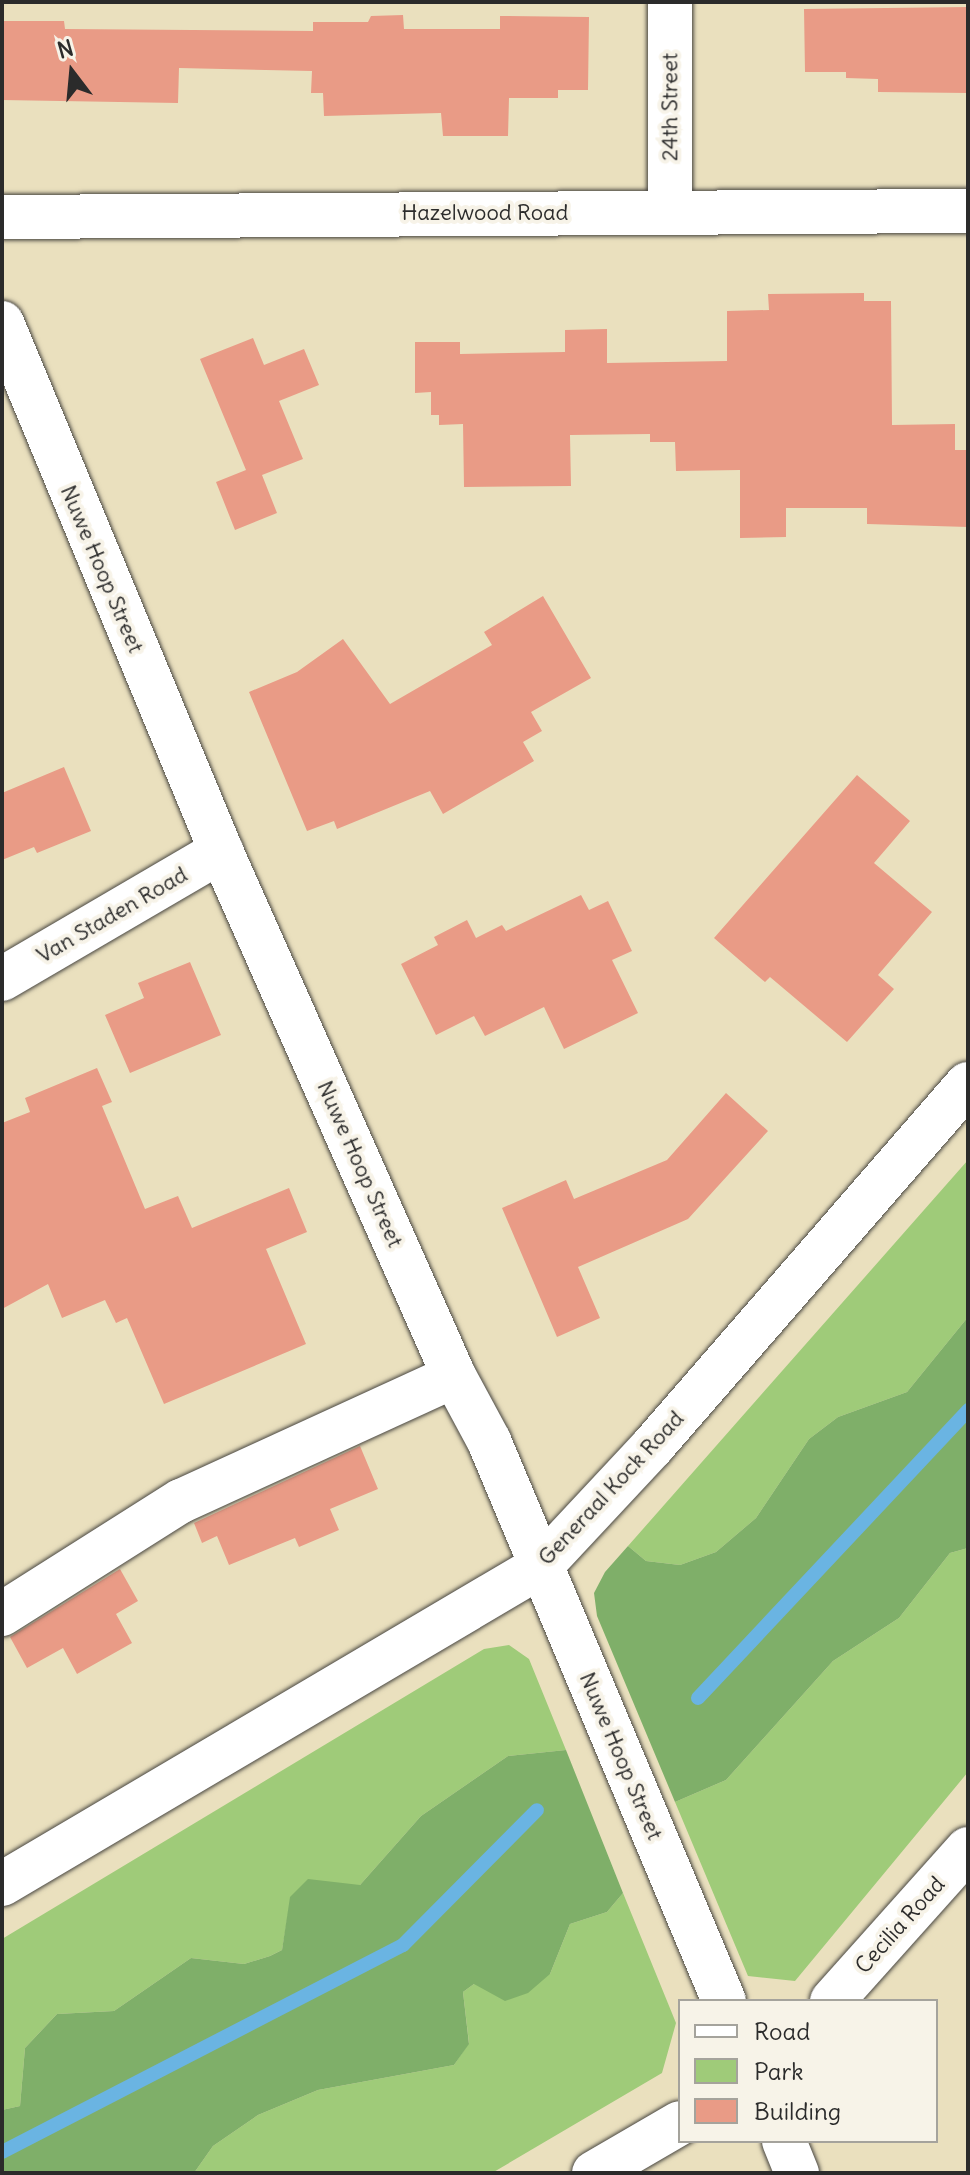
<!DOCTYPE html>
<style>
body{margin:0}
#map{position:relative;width:970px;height:2175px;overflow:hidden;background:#eae0be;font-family:Delius,sans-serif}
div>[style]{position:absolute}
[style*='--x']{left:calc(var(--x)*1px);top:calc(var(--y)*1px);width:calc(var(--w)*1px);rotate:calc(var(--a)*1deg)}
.green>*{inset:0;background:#9fcb79}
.forest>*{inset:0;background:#7faf69}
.stream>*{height:14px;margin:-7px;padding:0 7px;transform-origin:7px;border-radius:7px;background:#6ab4e2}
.building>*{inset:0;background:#e99b86}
.roads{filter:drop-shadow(0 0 2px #484641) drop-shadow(0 0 2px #484641)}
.street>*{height:44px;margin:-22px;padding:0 22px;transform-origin:22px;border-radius:22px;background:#fff}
span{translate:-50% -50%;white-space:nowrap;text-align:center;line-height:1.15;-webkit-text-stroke:8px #f7f3e8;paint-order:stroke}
.street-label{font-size:22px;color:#2b2b2b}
.frame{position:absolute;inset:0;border:4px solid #2b2b2b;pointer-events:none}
.legend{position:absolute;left:678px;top:1999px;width:260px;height:144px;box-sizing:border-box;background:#f7f3e8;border:2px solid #a5a39c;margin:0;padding:10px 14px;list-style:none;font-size:24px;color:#2b2b2b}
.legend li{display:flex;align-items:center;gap:16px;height:40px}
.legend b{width:40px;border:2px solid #a5a39c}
.north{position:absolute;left:32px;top:32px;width:80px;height:80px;-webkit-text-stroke:6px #f7f3e8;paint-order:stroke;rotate:344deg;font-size:22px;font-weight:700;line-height:32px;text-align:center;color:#2b2b2b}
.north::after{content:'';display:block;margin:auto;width:28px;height:36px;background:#2b2b2b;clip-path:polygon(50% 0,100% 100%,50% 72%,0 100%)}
</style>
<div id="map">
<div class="green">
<div style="clip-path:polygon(968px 1160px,968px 1317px,907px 1392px,838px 1417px,809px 1439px,756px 1518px,716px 1552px,680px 1565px,646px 1561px,628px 1546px)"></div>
<div style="clip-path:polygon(968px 1548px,968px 1772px,795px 1981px,748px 1976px,675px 1802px,726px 1780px,833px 1661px,899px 1618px,950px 1553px)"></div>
<div style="clip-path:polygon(509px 1645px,529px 1659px,566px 1750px,508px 1756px,421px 1816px,360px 1885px,291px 1897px,282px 1950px,270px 1956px,244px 1964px,191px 1958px,114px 2011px,57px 2014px,25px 2048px,20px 2106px,2px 2110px,2px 1939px,484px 1649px)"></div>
<div style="clip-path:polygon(623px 1893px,676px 2023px,662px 2073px,492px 2173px,194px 2173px,213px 2146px,258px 2115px,318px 2090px,454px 2065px,469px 2043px,463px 1992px,474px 1984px,550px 1974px,570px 1924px,607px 1912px)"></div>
</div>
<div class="forest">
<div style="clip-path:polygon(968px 1317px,968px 1548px,950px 1553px,899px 1618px,833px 1661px,726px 1780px,675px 1802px,597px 1616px,594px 1593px,605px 1572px,628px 1546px,646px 1561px,680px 1565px,716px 1552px,756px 1518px,809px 1439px,838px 1417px,907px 1392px)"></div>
<div style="clip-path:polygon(566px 1750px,623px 1893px,607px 1912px,570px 1924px,550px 1974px,528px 1993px,505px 2001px,474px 1984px,463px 1992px,469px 2044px,454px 2065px,318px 2090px,258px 2115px,213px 2146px,194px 2173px,2px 2173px,2px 2110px,20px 2106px,25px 2048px,57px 2014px,114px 2011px,191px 1958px,244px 1964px,270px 1956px,282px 1950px,290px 1897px,308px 1879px,360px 1885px,421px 1816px,508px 1756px)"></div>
</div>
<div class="stream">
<div style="--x:698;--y:1698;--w:395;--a:-46.8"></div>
<div style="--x:2;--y:2152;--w:451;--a:-27.3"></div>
<div style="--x:403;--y:1945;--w:190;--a:-45.2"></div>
</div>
<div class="building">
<div style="clip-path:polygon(968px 7px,968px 93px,878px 92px,878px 79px,846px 78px,846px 72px,805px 72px,804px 9px)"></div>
<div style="clip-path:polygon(403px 15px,404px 29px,500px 29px,500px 16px,589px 17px,588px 90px,558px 90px,558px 98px,509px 98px,508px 136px,443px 136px,441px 113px,324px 116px,323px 93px,311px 93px,312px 71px,179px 68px,178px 103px,2px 100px,2px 21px,64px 21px,65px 29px,313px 31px,313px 22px,368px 22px,371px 16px)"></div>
<div style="clip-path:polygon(864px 293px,864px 301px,891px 301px,892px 425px,955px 424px,955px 450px,968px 450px,968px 527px,867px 524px,867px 508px,786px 508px,786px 537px,740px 538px,740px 470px,676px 471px,675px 442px,650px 442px,650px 434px,570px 435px,571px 486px,464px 487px,463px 424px,439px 425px,439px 415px,431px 415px,431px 392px,415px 393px,415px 342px,460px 342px,460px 354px,565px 352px,565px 330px,607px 329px,607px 363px,727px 361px,727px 311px,769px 310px,768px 294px)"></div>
<div style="clip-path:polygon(253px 338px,264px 365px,304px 349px,319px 385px,279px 401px,303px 459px,262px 475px,277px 513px,235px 530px,216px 482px,246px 470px,200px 359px)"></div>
<div style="clip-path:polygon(543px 596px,591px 678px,531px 712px,542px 731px,523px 742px,534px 761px,443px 814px,430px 791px,337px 829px,334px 821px,307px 831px,249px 692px,297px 672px,343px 639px,390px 704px,492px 645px,484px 632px)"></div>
<div style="clip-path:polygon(64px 767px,91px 831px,37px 853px,34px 847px,2px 860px,2px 793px)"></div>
<div style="clip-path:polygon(857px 775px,910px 821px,874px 863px,932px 912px,878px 975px,894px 989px,847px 1042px,770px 977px,765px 982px,714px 938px)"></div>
<div style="clip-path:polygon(581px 895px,589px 910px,608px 901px,632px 951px,612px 960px,638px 1013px,564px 1049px,544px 1007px,485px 1036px,474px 1016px,436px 1035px,401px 964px,438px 945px,434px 937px,467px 920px,476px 938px,502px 925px,506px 931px)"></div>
<div style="clip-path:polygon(190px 962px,221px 1035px,130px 1073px,105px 1015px,144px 998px,138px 983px)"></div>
<div style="clip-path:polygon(97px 1068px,112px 1102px,102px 1106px,145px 1209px,178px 1196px,192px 1228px,289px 1188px,307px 1232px,266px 1249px,306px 1344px,164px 1404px,127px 1318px,116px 1323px,105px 1300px,62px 1318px,48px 1284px,2px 1309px,2px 1123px,30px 1112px,25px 1098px)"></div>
<div style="clip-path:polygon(726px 1093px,768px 1131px,688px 1219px,578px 1267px,600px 1318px,557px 1337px,502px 1208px,566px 1180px,574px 1199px,667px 1160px)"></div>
<div style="clip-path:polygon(360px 1446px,378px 1489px,330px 1509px,339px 1530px,299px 1547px,295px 1538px,229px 1565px,217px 1536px,202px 1543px,194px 1523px)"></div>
<div style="clip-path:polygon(120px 1569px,138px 1601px,116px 1614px,132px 1643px,77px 1674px,63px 1648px,27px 1668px,10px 1637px)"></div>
</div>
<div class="roads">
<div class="street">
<div style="--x:670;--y:2;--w:210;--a:90"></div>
<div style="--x:2;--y:217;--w:966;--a:-0.36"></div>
<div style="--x:2;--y:323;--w:572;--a:67.47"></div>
<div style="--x:221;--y:851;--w:574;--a:66.07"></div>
<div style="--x:454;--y:1376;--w:74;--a:61.7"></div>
<div style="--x:489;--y:1441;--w:607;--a:67.23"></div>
<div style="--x:2;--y:979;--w:254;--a:-30.3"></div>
<div style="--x:2;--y:1614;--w:212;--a:-32.3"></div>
<div style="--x:181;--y:1501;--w:300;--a:-24.6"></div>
<div style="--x:2;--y:1884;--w:626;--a:-30.54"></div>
<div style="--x:541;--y:1566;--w:163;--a:-47"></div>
<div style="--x:652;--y:1447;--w:481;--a:-49"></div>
<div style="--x:832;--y:2001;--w:204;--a:-48.2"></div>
<div style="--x:784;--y:2141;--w:35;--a:68"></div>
<div style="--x:594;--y:2173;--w:99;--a:-30.2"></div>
</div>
</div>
<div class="street-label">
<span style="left:670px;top:107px;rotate:-90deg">24th Street</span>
<span style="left:485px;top:213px">Hazelwood Road</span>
<span style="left:102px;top:569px;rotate:67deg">Nuwe Hoop Street</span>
<span style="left:112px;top:915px;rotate:-30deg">Van Staden Road</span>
<span style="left:360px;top:1164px;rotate:66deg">Nuwe Hoop Street</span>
<span style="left:611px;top:1488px;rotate:-47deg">Generaal Kock Road</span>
<span style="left:621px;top:1756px;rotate:67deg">Nuwe Hoop Street</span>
<span style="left:900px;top:1925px;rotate:-48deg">Cecilia Road</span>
</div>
<div class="frame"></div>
<ul class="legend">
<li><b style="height:10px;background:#fff"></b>Road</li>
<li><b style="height:22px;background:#9fcb79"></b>Park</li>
<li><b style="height:22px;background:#e99b86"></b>Building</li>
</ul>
<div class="north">N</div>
</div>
